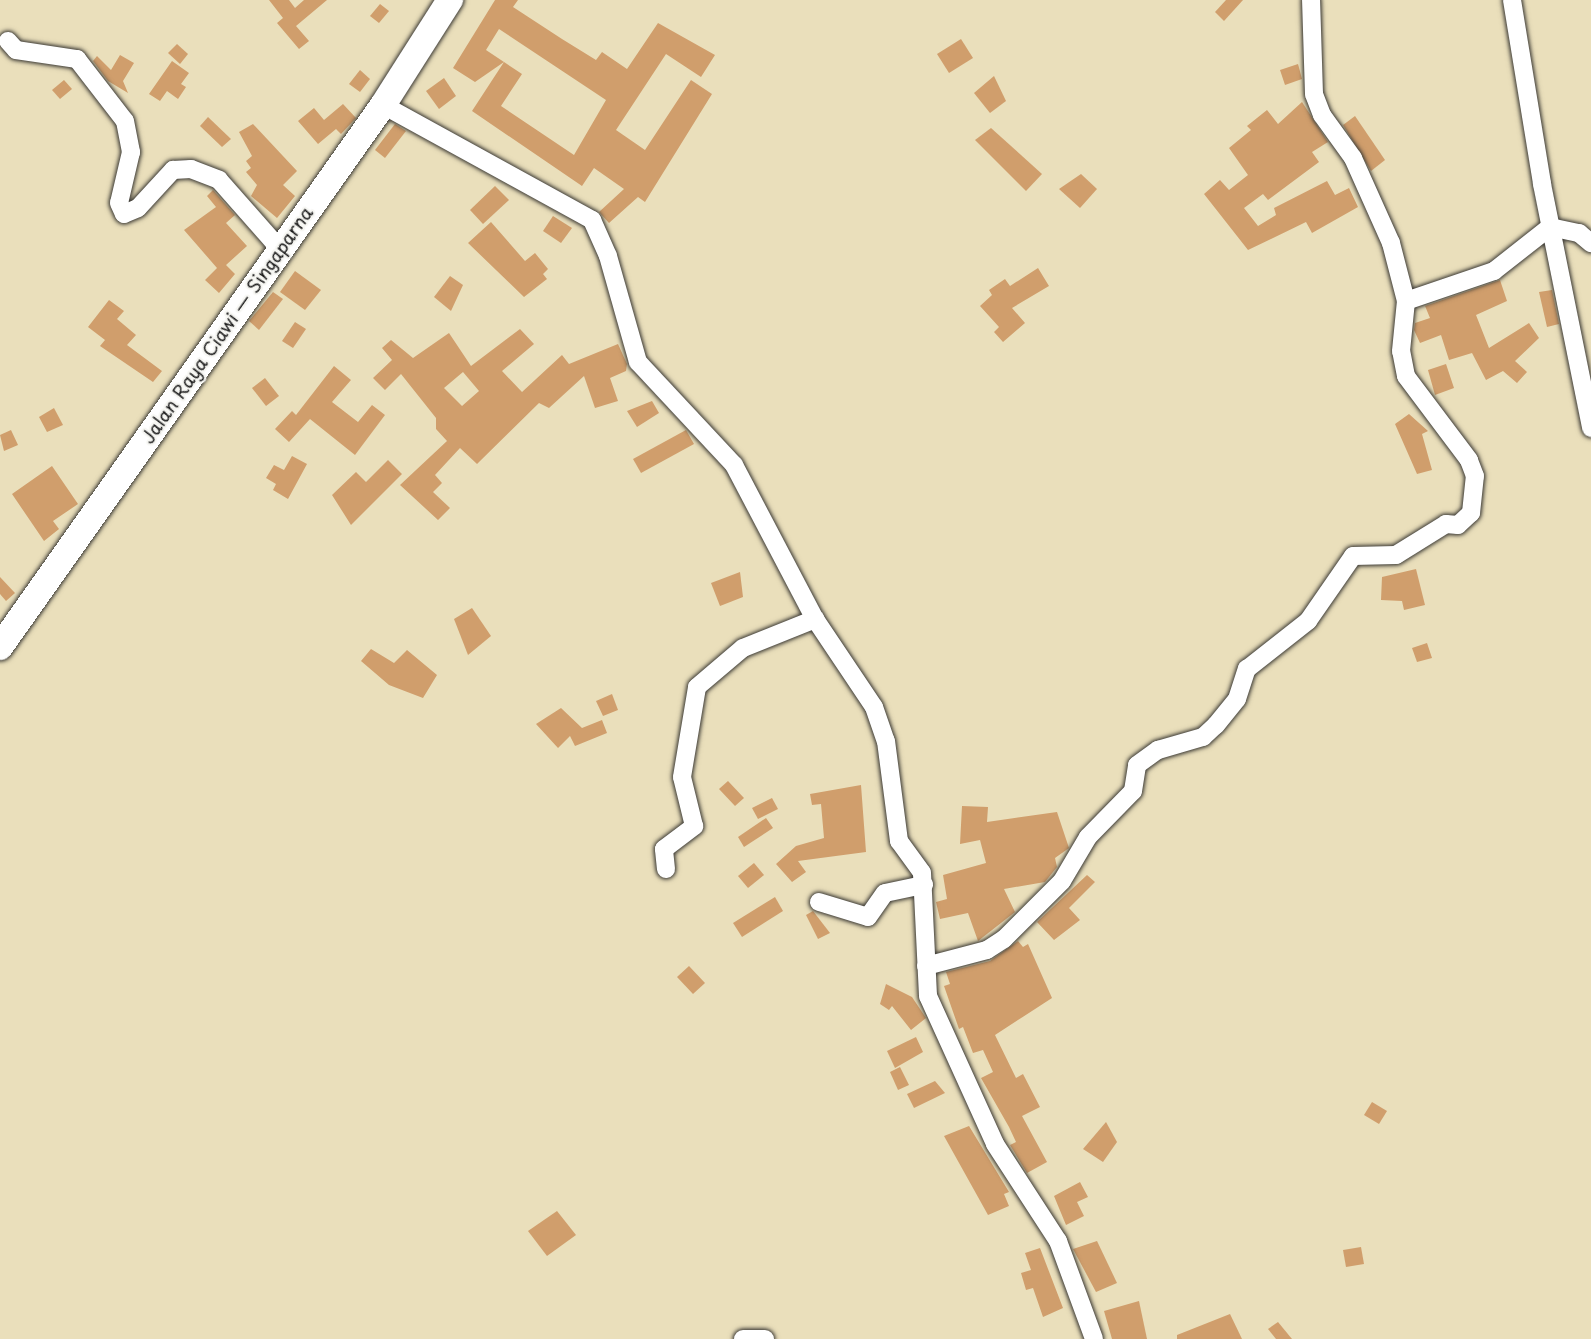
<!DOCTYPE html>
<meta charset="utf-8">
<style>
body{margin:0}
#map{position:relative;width:1591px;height:1339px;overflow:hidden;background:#eadfbb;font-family:"Playpen Sans",sans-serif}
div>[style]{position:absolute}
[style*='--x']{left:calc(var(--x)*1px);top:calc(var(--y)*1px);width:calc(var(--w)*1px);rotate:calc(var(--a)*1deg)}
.building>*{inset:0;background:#d09e6c}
.roads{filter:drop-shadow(0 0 2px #3b3934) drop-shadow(0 0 2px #3b3934)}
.minor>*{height:18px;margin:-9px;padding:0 9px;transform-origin:9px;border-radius:9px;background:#fff}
.secondary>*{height:26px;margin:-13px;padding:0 13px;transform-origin:13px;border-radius:13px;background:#fff}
span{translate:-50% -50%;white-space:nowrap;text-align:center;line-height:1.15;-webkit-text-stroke:4.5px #f6f6f2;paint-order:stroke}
.street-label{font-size:18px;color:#1c1c1c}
</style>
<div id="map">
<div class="building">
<div style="clip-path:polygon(269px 0,289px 0,295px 8px,304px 0,327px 0,296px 26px,309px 41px,299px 49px,277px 23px,283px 18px)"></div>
<div style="clip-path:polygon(495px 0,518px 0,513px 7px,562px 39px,596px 60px,602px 52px,627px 69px,658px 23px,715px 55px,701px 77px,666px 54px,616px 130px,645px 150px,691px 80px,712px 94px,645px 202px,638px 197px,609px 223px,599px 212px,624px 189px,594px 168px,582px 186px,472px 111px,504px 62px,522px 74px,501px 106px,574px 155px,606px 100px,499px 29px,486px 50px,504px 62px,475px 82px,453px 68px)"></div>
<div style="clip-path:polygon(1226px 0,1243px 0,1224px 21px,1215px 12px)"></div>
<div style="clip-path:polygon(380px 4px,389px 11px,379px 23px,370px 16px)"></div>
<div style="clip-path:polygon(961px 39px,973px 58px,949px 73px,937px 54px)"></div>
<div style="clip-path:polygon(177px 44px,188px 54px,180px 64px,168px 53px)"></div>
<div style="clip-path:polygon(120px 55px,134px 63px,123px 81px,128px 93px,108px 81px,93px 61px,97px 56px,111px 70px)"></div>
<div style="clip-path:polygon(172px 61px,189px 73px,181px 84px,186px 87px,178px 99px,167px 91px,160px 101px,149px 94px)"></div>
<div style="clip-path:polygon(1298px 64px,1302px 79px,1285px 85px,1280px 70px)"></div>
<div style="clip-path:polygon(360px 70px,370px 79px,360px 92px,349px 84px)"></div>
<div style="clip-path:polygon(994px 76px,1006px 101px,990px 113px,974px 93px)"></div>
<div style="clip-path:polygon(444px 78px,456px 96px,439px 109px,426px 91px)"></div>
<div style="clip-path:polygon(64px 80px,72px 89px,60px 99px,52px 90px)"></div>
<div style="clip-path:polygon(1302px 102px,1328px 142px,1312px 152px,1319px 162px,1268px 200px,1263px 194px,1244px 208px,1258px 226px,1276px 215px,1274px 208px,1327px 181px,1335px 195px,1349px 188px,1358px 207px,1312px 233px,1306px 222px,1248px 250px,1204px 194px,1220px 180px,1229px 190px,1248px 175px,1229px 148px,1251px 130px,1247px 126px,1267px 110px,1278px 124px)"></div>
<div style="clip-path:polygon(343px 104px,356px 118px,341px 134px,336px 129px,318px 144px,298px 121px,314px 108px,324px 120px)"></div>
<div style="clip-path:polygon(1355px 116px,1385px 160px,1371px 171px,1343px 125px)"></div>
<div style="clip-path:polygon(208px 117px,231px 139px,222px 147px,200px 126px)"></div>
<div style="clip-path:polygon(253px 124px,297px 171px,283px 185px,295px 196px,277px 218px,251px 196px,257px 185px,246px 172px,251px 168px,246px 161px,252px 156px,239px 132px)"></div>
<div style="clip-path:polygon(395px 124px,406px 131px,385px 158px,375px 150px)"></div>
<div style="clip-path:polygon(991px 128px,1042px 174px,1026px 191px,975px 140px)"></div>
<div style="clip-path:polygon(1081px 174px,1097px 189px,1080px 208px,1059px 189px)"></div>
<div style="clip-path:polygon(495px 186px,509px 200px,483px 224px,470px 210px)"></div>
<div style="clip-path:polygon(213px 190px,235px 215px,226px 223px,247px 246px,226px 265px,235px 274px,219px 293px,205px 280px,217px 268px,184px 230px,216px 207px,207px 196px)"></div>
<div style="clip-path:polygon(553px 216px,572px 228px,561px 243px,543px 231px)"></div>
<div style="clip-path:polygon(491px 222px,525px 261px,535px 253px,548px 269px,543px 274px,547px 279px,524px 297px,468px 243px)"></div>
<div style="clip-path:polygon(1038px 268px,1049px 286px,1012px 308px,1025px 323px,1003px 342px,994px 332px,999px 327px,980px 306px,992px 295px,989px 290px,1005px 279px,1010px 286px)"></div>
<div style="clip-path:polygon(295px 271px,321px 290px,305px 310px,280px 292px)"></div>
<div style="clip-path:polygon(450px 276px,463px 285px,451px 311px,434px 297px)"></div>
<div style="clip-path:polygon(1500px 280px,1507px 301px,1476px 315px,1489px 348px,1529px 323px,1539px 338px,1515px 361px,1527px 372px,1517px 383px,1503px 371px,1486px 380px,1472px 353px,1449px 360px,1441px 335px,1420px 343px,1414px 330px,1415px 323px,1430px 318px,1425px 306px)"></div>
<div style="clip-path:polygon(1552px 290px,1559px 324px,1547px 327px,1539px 292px)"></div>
<div style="clip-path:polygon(273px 292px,283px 299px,259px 330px,249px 321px)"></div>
<div style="clip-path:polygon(109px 300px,124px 311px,117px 319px,136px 335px,127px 345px,162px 371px,153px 382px,100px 346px,105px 340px,88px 327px)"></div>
<div style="clip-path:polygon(295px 322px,306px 329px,293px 348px,282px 341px)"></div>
<div style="clip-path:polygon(evenodd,520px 329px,534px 344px,502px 371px,522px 392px,562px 355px,569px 364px,618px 344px,627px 364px,626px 371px,610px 378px,618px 401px,595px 408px,584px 376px,549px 408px,539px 403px,477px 464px,460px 448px,435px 475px,442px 483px,433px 492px,450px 508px,438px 520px,400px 485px,447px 441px,436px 429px,436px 418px,401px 374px,385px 390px,373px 378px,392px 360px,382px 348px,391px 340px,413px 358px,449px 333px,471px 366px,520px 329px,463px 372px,479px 391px,462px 406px,444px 388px,463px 372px)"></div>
<div style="clip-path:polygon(1446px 364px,1454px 388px,1435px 395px,1428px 370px)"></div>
<div style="clip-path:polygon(334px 366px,351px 380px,332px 402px,358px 422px,372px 405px,385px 415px,355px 455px,310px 419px,289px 442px,275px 429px,292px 411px,296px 415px)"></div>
<div style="clip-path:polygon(265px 378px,279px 396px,266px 406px,252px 388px)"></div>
<div style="clip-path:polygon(652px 401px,659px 413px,637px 427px,627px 411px)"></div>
<div style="clip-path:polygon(54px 408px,63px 425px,47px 432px,39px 417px)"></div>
<div style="clip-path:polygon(1409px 414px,1428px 431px,1422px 434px,1432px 470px,1417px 474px,1395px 424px)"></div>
<div style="clip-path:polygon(11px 430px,18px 445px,4px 451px,0 435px)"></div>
<div style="clip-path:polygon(686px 430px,694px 444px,641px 473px,633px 459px)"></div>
<div style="clip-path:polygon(292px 456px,307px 464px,288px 499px,273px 490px,276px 484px,266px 478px,274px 465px,284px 470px)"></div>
<div style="clip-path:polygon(388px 460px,402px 474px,351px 525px,332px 495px,356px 472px,366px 482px)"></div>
<div style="clip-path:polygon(52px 466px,78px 504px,53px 521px,59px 529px,44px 541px,12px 494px)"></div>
<div style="clip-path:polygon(1416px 569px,1425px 605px,1404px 610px,1402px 601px,1381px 600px,1382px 577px)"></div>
<div style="clip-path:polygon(740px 572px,743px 597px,720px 606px,711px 583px)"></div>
<div style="clip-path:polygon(0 577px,15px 593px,6px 601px,0 594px)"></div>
<div style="clip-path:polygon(472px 608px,491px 636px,468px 655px,454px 619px)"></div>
<div style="clip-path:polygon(1427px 643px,1432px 658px,1417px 662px,1412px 648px)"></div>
<div style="clip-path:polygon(371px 649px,394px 663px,407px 650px,437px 675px,423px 698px,389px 685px,361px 661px)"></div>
<div style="clip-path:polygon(612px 694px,618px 710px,603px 716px,596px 701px)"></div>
<div style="clip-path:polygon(561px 708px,582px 728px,602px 720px,607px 733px,575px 746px,570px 736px,558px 748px,536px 724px)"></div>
<div style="clip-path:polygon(728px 781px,744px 798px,735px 806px,719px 789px)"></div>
<div style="clip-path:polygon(861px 785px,866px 852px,798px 861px,806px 872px,792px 882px,776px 864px,796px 846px,824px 838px,821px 804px,812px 805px,810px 794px)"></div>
<div style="clip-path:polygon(772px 798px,778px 809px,758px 819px,752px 808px)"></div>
<div style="clip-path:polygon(962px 806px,988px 807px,987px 822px,1057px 812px,1069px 848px,1055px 858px,1057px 867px,1045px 882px,1004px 889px,1015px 912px,978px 941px,968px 913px,940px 919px,936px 902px,947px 899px,943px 875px,986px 863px,980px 840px,960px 844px)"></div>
<div style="clip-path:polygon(766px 818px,773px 828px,744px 847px,738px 837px)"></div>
<div style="clip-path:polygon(754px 863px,764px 875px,748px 888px,738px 876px)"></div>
<div style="clip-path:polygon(1087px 875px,1095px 882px,1069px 908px,1080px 920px,1054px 940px,1037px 922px)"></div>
<div style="clip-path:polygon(775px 897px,783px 911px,742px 937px,733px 923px)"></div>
<div style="clip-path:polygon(813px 911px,830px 933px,818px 939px,806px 915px)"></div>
<div style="clip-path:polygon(1018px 941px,1023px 947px,1028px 944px,1052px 998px,995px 1035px,1016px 1078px,1023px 1074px,1040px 1107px,1022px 1116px,1047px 1162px,1027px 1173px,1010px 1145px,1016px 1142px,1009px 1127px,981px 1078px,993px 1072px,983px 1050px,973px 1053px,963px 1027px,959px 1029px,944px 986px,950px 984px,946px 972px,990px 961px)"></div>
<div style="clip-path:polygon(689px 966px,705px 983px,693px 994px,677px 977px)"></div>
<div style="clip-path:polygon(886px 984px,912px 997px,926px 1018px,911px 1030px,892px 1006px,889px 1010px,880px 1004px)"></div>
<div style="clip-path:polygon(916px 1037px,923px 1052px,895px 1068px,887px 1051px)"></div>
<div style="clip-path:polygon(900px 1067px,909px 1085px,898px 1090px,890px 1072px)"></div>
<div style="clip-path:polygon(935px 1081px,945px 1093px,914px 1108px,907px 1094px)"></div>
<div style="clip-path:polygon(1372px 1102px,1387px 1111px,1379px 1124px,1364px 1115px)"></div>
<div style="clip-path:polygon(1106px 1122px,1117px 1142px,1103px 1162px,1083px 1149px)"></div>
<div style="clip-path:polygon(969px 1126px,1009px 1192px,1004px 1194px,1009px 1206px,988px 1215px,944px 1136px)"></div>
<div style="clip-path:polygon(1080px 1182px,1088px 1197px,1077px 1202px,1084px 1216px,1066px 1225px,1054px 1196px)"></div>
<div style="clip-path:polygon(557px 1211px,576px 1235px,547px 1256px,528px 1231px)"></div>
<div style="clip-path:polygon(1097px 1241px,1117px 1283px,1096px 1292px,1073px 1249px)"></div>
<div style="clip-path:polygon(1361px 1247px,1364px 1264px,1346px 1267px,1343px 1250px)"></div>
<div style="clip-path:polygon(1040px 1248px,1063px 1308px,1043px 1317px,1033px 1288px,1026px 1290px,1021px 1273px,1031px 1270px,1025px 1253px)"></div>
<div style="clip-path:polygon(1139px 1301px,1147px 1339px,1112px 1339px,1104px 1311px)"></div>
<div style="clip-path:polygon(1230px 1314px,1242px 1339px,1177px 1339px,1177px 1335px)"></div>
<div style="clip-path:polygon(1278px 1322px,1292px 1339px,1276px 1339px,1268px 1329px)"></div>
</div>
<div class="roads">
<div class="minor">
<div style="--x:1512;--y:0;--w:186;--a:80.7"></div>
<div style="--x:1542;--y:184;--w:249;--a:78.6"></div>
<div style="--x:8;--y:41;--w:12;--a:48"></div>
<div style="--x:16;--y:50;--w:62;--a:8.4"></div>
<div style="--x:77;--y:59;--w:78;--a:52.3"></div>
<div style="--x:125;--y:121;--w:32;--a:79"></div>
<div style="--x:131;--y:152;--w:52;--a:103.2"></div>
<div style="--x:119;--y:203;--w:12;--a:66"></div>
<div style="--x:124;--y:214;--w:15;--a:-23"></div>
<div style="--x:138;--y:208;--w:52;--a:-47.4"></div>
<div style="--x:173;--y:170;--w:18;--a:-3"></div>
<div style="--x:191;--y:169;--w:30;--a:21"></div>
<div style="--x:219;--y:180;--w:91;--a:48.6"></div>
<div style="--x:383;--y:105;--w:239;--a:28.8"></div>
<div style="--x:592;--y:220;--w:39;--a:66"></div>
<div style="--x:608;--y:256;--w:110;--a:74.2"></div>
<div style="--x:638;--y:362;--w:141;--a:47"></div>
<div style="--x:734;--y:465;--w:174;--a:62.3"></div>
<div style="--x:815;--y:619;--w:106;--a:56.2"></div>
<div style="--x:874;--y:707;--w:36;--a:71"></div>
<div style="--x:886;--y:741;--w:101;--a:82.6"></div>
<div style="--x:899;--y:841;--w:39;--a:54"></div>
<div style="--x:922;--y:873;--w:123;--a:87.2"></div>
<div style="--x:928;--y:996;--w:162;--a:65.6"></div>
<div style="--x:995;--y:1144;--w:116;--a:57"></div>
<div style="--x:1058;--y:1241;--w:104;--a:69.8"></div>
<div style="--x:1406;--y:301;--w:93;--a:-18.8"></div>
<div style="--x:1494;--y:271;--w:71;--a:-38.2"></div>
<div style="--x:1550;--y:227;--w:30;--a:12"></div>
<div style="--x:1579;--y:233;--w:16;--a:40"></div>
<div style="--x:666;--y:869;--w:20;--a:-96"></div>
<div style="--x:664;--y:849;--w:38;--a:-37"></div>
<div style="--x:694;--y:826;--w:50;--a:-103.8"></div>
<div style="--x:682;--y:777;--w:91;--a:-80.5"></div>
<div style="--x:697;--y:687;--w:60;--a:-40.3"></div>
<div style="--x:743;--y:648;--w:78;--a:-21.9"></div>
<div style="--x:819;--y:902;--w:51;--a:17"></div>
<div style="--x:868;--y:917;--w:29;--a:-55"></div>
<div style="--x:885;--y:893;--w:40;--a:-12"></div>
<div style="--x:926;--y:966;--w:63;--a:-14.7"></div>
<div style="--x:987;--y:950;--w:20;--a:-33"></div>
<div style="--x:1004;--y:939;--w:82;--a:-45"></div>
<div style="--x:1062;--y:881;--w:51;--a:-59.4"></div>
<div style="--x:1088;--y:837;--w:64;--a:-45.6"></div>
<div style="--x:1133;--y:791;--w:26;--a:-81"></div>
<div style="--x:1137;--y:765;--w:26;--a:-36"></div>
<div style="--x:1158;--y:750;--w:47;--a:-16.1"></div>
<div style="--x:1203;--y:737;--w:18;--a:-43"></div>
<div style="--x:1216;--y:725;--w:33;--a:-51"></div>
<div style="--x:1237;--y:699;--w:32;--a:-72"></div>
<div style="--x:1247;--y:669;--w:78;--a:-38.2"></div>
<div style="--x:1308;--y:621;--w:79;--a:-55.3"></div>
<div style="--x:1353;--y:556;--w:43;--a:-1.3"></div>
<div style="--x:1396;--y:555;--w:59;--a:-31.8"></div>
<div style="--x:1446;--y:524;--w:12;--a:5"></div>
<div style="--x:1458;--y:525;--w:18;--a:-43"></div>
<div style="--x:1471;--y:513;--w:37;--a:-84"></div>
<div style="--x:1475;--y:476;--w:17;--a:-111"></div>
<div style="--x:1469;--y:460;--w:105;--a:-126.9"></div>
<div style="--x:1406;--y:376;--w:25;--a:-101"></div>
<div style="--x:1401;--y:351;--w:50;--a:-84.3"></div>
<div style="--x:1406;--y:301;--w:60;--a:-104.5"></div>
<div style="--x:1391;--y:243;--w:93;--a:-114.1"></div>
<div style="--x:1353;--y:158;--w:53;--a:-125.8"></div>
<div style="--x:1322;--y:115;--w:22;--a:-111"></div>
<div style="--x:1314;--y:94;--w:94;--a:-91.8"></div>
<div style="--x:743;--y:1339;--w:22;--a:0"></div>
</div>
<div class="secondary">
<div style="--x:0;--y:647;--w:664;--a:-54.75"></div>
<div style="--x:383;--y:105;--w:125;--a:-57.5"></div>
</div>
</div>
<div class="street-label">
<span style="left:227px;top:325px;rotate:-55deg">Jalan Raya Ciawi — Singaparna</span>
</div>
</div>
